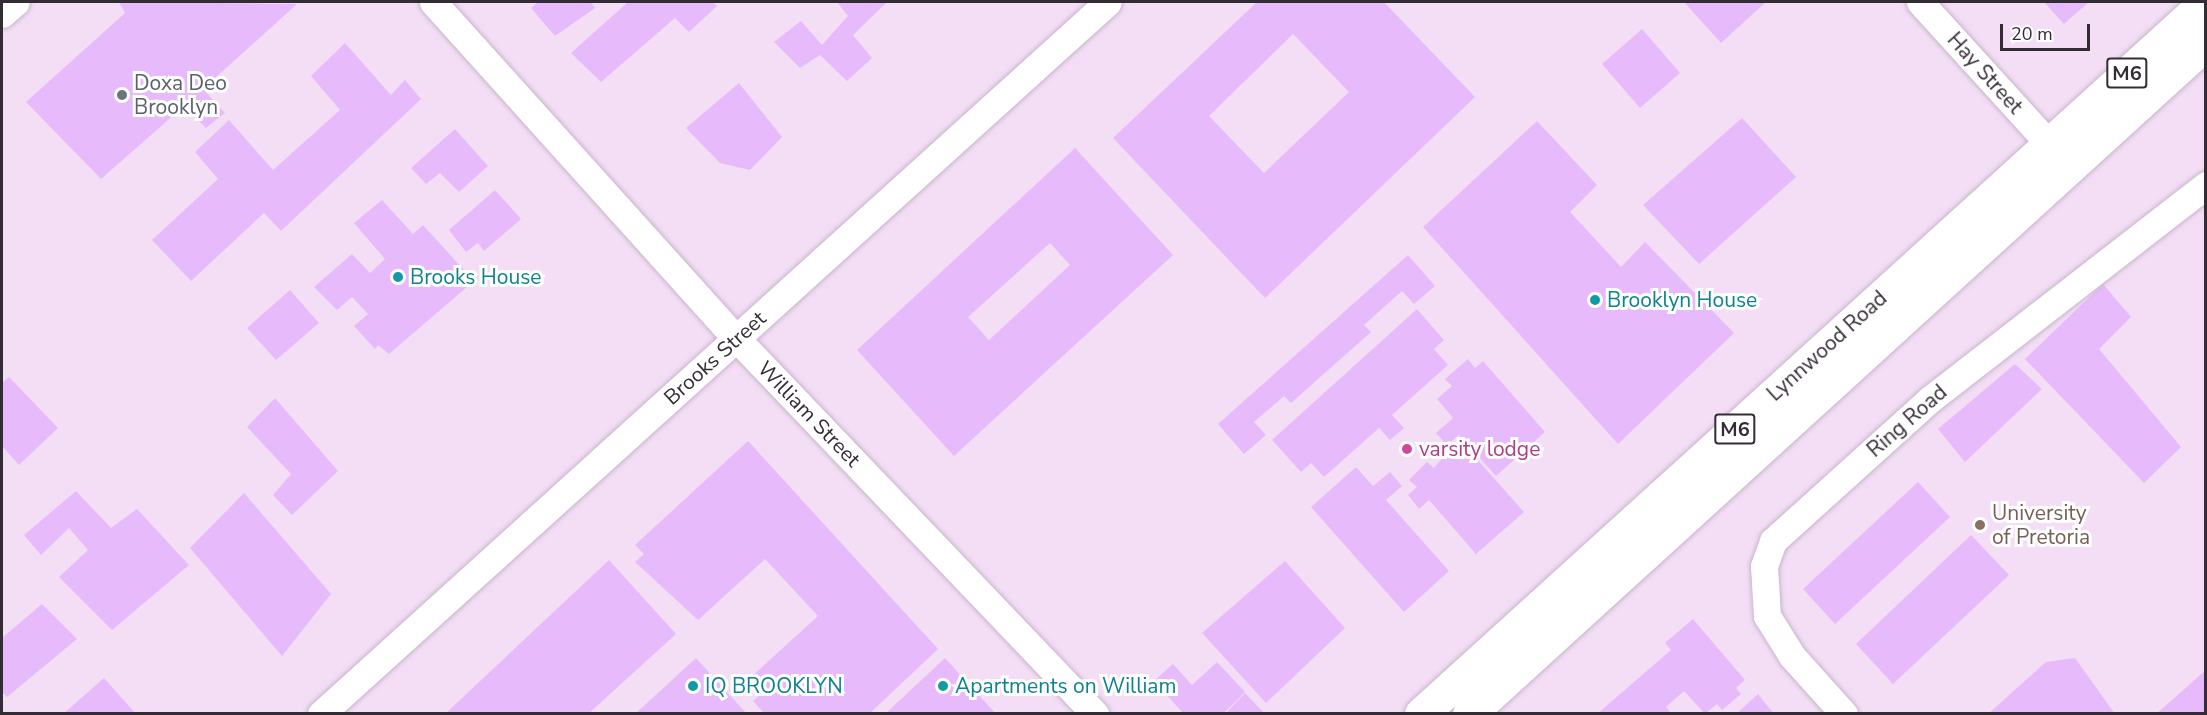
<!DOCTYPE html>
<style>
body{margin:0}
#map{position:relative;width:2207px;height:715px;overflow:hidden;background:#f3def6;font-family:"Nunito Sans",sans-serif}
div>[style]{position:absolute}
[style*='--x']{left:calc(var(--x)*1px);top:calc(var(--y)*1px);width:calc(var(--w)*1px);rotate:calc(var(--a)*1deg)}
.building>*{inset:0;background:#e7bbfb}
.roads{filter:drop-shadow(0 0 2px #c8b5cb) drop-shadow(0 0 2px #c8b5cb)}
.street>*{height:27px;margin:-13.5px;padding:0 13.5px;transform-origin:13.5px;border-radius:13.5px;background:#fff}
.primary>*{height:33px;margin:-16.5px;padding:0 16.5px;transform-origin:16.5px;border-radius:16.5px;background:#fff}
.dots>*{width:16px;height:16px;translate:-50% -50%;box-sizing:border-box;border:3px solid #fff;border-radius:50%}
span{translate:-50% -50%;white-space:nowrap;text-align:center;line-height:1.15;-webkit-text-stroke:6px #fff;paint-order:stroke}
.shield-label span{padding:2px 4px;background:#fff;border:2px solid;border-radius:4px;-webkit-text-stroke-width:0}
.shield-label{font-size:20px;color:#342c35;font-weight:700}
.street-label{font-size:21px;color:#342c35}
.worship-label{font-size:21px;color:#5b616d}
.left{translate:0 -50%;text-align:left}
.culture-label{font-size:21px;color:#0d838f}
.hotel-label{font-size:21px;color:#b23c85}
.education-label{font-size:21px;color:#785e54}
.frame{position:absolute;inset:0;border:3px solid #342c35;pointer-events:none}
.scale{position:absolute;left:2000px;top:24px;width:90px;height:27px;box-sizing:border-box;border:3px solid #342c35;border-top:0;padding-left:8px;font-size:18px;line-height:21px;white-space:nowrap;color:#342c35;-webkit-text-stroke:4px #fff;paint-order:stroke}
</style>
<div id="map">
<div class="building">
<div style="clip-path:polygon(119px 2px,297px 4px,203px 89px,225px 113px,206px 128px,184px 106px,101px 179px,26px 102px,125px 13px)"></div>
<div style="clip-path:polygon(538px 2px,591px 2px,595px 8px,555px 36px,531px 8px)"></div>
<div style="clip-path:polygon(628px 2px,713px 2px,717px 6px,689px 32px,675px 18px,601px 82px,571px 53px)"></div>
<div style="clip-path:polygon(837px 2px,887px 2px,853px 35px,872px 58px,847px 81px,820px 55px,800px 68px,774px 42px,801px 21px,822px 45px,848px 16px)"></div>
<div style="clip-path:polygon(evenodd,1257px 2px,1384px 2px,1475px 97px,1265px 298px,1113px 138px,1257px 2px,1293px 34px,1349px 92px,1264px 173px,1209px 116px,1293px 34px)"></div>
<div style="clip-path:polygon(1684px 2px,1766px 2px,1721px 43px)"></div>
<div style="clip-path:polygon(2044px 2px,2089px 2px,2064px 24px)"></div>
<div style="clip-path:polygon(1642px 29px,1680px 73px,1640px 108px,1602px 64px)"></div>
<div style="clip-path:polygon(345px 43px,391px 95px,405px 80px,421px 99px,281px 231px,264px 213px,191px 281px,152px 240px,218px 179px,195px 152px,229px 120px,273px 170px,340px 110px,311px 76px)"></div>
<div style="clip-path:polygon(739px 83px,782px 137px,750px 170px,720px 163px,686px 128px)"></div>
<div style="clip-path:polygon(1742px 118px,1796px 177px,1699px 264px,1643px 205px)"></div>
<div style="clip-path:polygon(1537px 121px,1597px 185px,1570px 212px,1621px 267px,1645px 242px,1734px 333px,1618px 444px,1423px 227px)"></div>
<div style="clip-path:polygon(455px 129px,488px 166px,459px 192px,440px 173px,426px 184px,411px 168px)"></div>
<div style="clip-path:polygon(evenodd,1075px 148px,1173px 255px,954px 456px,857px 350px,1075px 148px,1050px 243px,1070px 265px,989px 340px,968px 317px,1050px 243px)"></div>
<div style="clip-path:polygon(495px 190px,521px 219px,484px 251px,478px 243px,466px 252px,449px 230px)"></div>
<div style="clip-path:polygon(382px 200px,413px 234px,423px 225px,474px 281px,389px 354px,378px 345px,375px 349px,354px 326px,368px 314px,352px 297px,337px 310px,314px 287px,352px 254px,370px 273px,385px 259px,354px 223px)"></div>
<div style="clip-path:polygon(1408px 255px,1435px 286px,1414px 304px,1402px 291px,1364px 325px,1371px 332px,1291px 403px,1284px 396px,1254px 422px,1266px 435px,1244px 454px,1218px 424px)"></div>
<div style="clip-path:polygon(2103px 284px,2131px 317px,2099px 349px,2181px 447px,2144px 483px,2025px 359px)"></div>
<div style="clip-path:polygon(290px 290px,319px 323px,276px 360px,247px 328px)"></div>
<div style="clip-path:polygon(1417px 309px,1444px 340px,1434px 349px,1448px 365px,1392px 415px,1404px 428px,1390px 440px,1379px 428px,1324px 477px,1311px 463px,1301px 472px,1272px 440px)"></div>
<div style="clip-path:polygon(1468px 359px,1475px 368px,1483px 361px,1545px 432px,1496px 476px,1459px 435px,1447px 445px,1436px 433px,1453px 418px,1437px 399px,1452px 386px,1445px 379px)"></div>
<div style="clip-path:polygon(2015px 364px,2042px 389px,1965px 462px,1938px 429px)"></div>
<div style="clip-path:polygon(9px 377px,58px 428px,19px 465px,2px 446px,2px 383px)"></div>
<div style="clip-path:polygon(275px 398px,338px 471px,292px 515px,273px 495px,291px 474px,247px 427px)"></div>
<div style="clip-path:polygon(1459px 439px,1524px 512px,1476px 554px,1429px 500px,1419px 509px,1408px 495px,1417px 487px,1409px 480px,1427px 462px,1434px 468px)"></div>
<div style="clip-path:polygon(748px 441px,938px 649px,869px 714px,765px 714px,753px 701px,764px 691px,751px 677px,818px 616px,765px 559px,698px 620px,635px 562px,644px 554px,635px 545px)"></div>
<div style="clip-path:polygon(1356px 467px,1373px 486px,1390px 472px,1402px 486px,1386px 500px,1449px 571px,1404px 612px,1311px 507px)"></div>
<div style="clip-path:polygon(1918px 482px,1950px 517px,1835px 624px,1803px 589px)"></div>
<div style="clip-path:polygon(76px 491px,111px 528px,137px 509px,189px 565px,112px 630px,59px 577px,88px 550px,69px 528px,41px 555px,24px 535px)"></div>
<div style="clip-path:polygon(244px 493px,331px 594px,282px 656px,190px 548px)"></div>
<div style="clip-path:polygon(1971px 535px,2009px 575px,1893px 684px,1856px 644px)"></div>
<div style="clip-path:polygon(609px 560px,676px 634px,588px 714px,445px 714px)"></div>
<div style="clip-path:polygon(1285px 561px,1345px 628px,1266px 703px,1202px 633px)"></div>
<div style="clip-path:polygon(42px 604px,77px 639px,7px 697px,2px 692px,2px 638px)"></div>
<div style="clip-path:polygon(1693px 619px,1745px 680px,1736px 688px,1741px 694px,1722px 710px,1717px 704px,1705px 714px,1684px 691px,1666px 707px,1672px 714px,1597px 714px,1671px 650px,1665px 643px)"></div>
<div style="clip-path:polygon(696px 658px,747px 714px,635px 714px)"></div>
<div style="clip-path:polygon(945px 658px,996px 714px,885px 714px)"></div>
<div style="clip-path:polygon(2075px 658px,2115px 714px,1988px 714px,2046px 662px)"></div>
<div style="clip-path:polygon(1217px 662px,1245px 692px,1223px 714px,1184px 714px,1154px 681px,1173px 664px,1192px 685px)"></div>
<div style="clip-path:polygon(2206px 670px,2206px 714px,2156px 714px)"></div>
<div style="clip-path:polygon(104px 678px,136px 714px,63px 714px)"></div>
<div style="clip-path:polygon(1245px 693px,1265px 714px,1225px 714px)"></div>
<div style="clip-path:polygon(1758px 694px,1774px 714px,1736px 714px)"></div>
</div>
<div class="roads">
<div class="street">
<div style="--x:433;--y:2;--w:452;--a:48"></div>
<div style="--x:736;--y:338;--w:520;--a:46.32"></div>
<div style="--x:1920;--y:2;--w:192;--a:47.7"></div>
<div style="--x:2;--y:14;--w:18;--a:-41"></div>
<div style="--x:321;--y:714;--w:1061;--a:-42.14"></div>
<div style="--x:1844;--y:714;--w:78;--a:-131.9"></div>
<div style="--x:1792;--y:656;--w:47;--a:-122"></div>
<div style="--x:1767;--y:616;--w:50;--a:-93.4"></div>
<div style="--x:1764;--y:566;--w:27;--a:-70"></div>
<div style="--x:1773;--y:541;--w:210;--a:-42.1"></div>
<div style="--x:1929;--y:400;--w:351;--a:-37.8"></div>
</div>
<div class="primary">
<div style="--x:1421;--y:714;--w:1060;--a:-42.21"></div>
<div style="--x:1469;--y:714;--w:997;--a:-42.32"></div>
</div>
</div>
<div class="dots">
<div style="left:122px;top:95px;background:#6b7280"></div>
<div style="left:398px;top:277px;background:#0f9aa8"></div>
<div style="left:1595px;top:300px;background:#0f9aa8"></div>
<div style="left:1407px;top:449px;background:#d1479c"></div>
<div style="left:1980px;top:525px;background:#8d6e63"></div>
<div style="left:693px;top:686px;background:#0f9aa8"></div>
<div style="left:943px;top:686px;background:#0f9aa8"></div>
</div>
<div class="shield-label">
<span style="left:2127px;top:73px">M6</span>
<span style="left:1735px;top:429px">M6</span>
</div>
<div class="street-label">
<span style="left:1985px;top:73px;rotate:48deg">Hay Street</span>
<span style="left:1827px;top:346px;rotate:-42deg">Lynnwood Road</span>
<span style="left:715px;top:358px;rotate:-42deg">Brooks Street</span>
<span style="left:809px;top:414px;rotate:46deg">William Street</span>
<span style="left:1907px;top:421px;rotate:-41deg">Ring Road</span>
</div>
<div class="worship-label">
<span class="left" style="left:134px;top:95px">Doxa Deo<br>Brooklyn</span>
</div>
<div class="culture-label">
<span class="left" style="left:410px;top:277px">Brooks House</span>
<span class="left" style="left:1607px;top:300px">Brooklyn House</span>
<span class="left" style="left:705px;top:686px">IQ BROOKLYN</span>
<span class="left" style="left:955px;top:686px">Apartments on William</span>
</div>
<div class="hotel-label">
<span class="left" style="left:1419px;top:449px">varsity lodge</span>
</div>
<div class="education-label">
<span class="left" style="left:1992px;top:525px">University<br>of Pretoria</span>
</div>
<div class="frame"></div>
<div class="scale">20 m</div>
</div>
